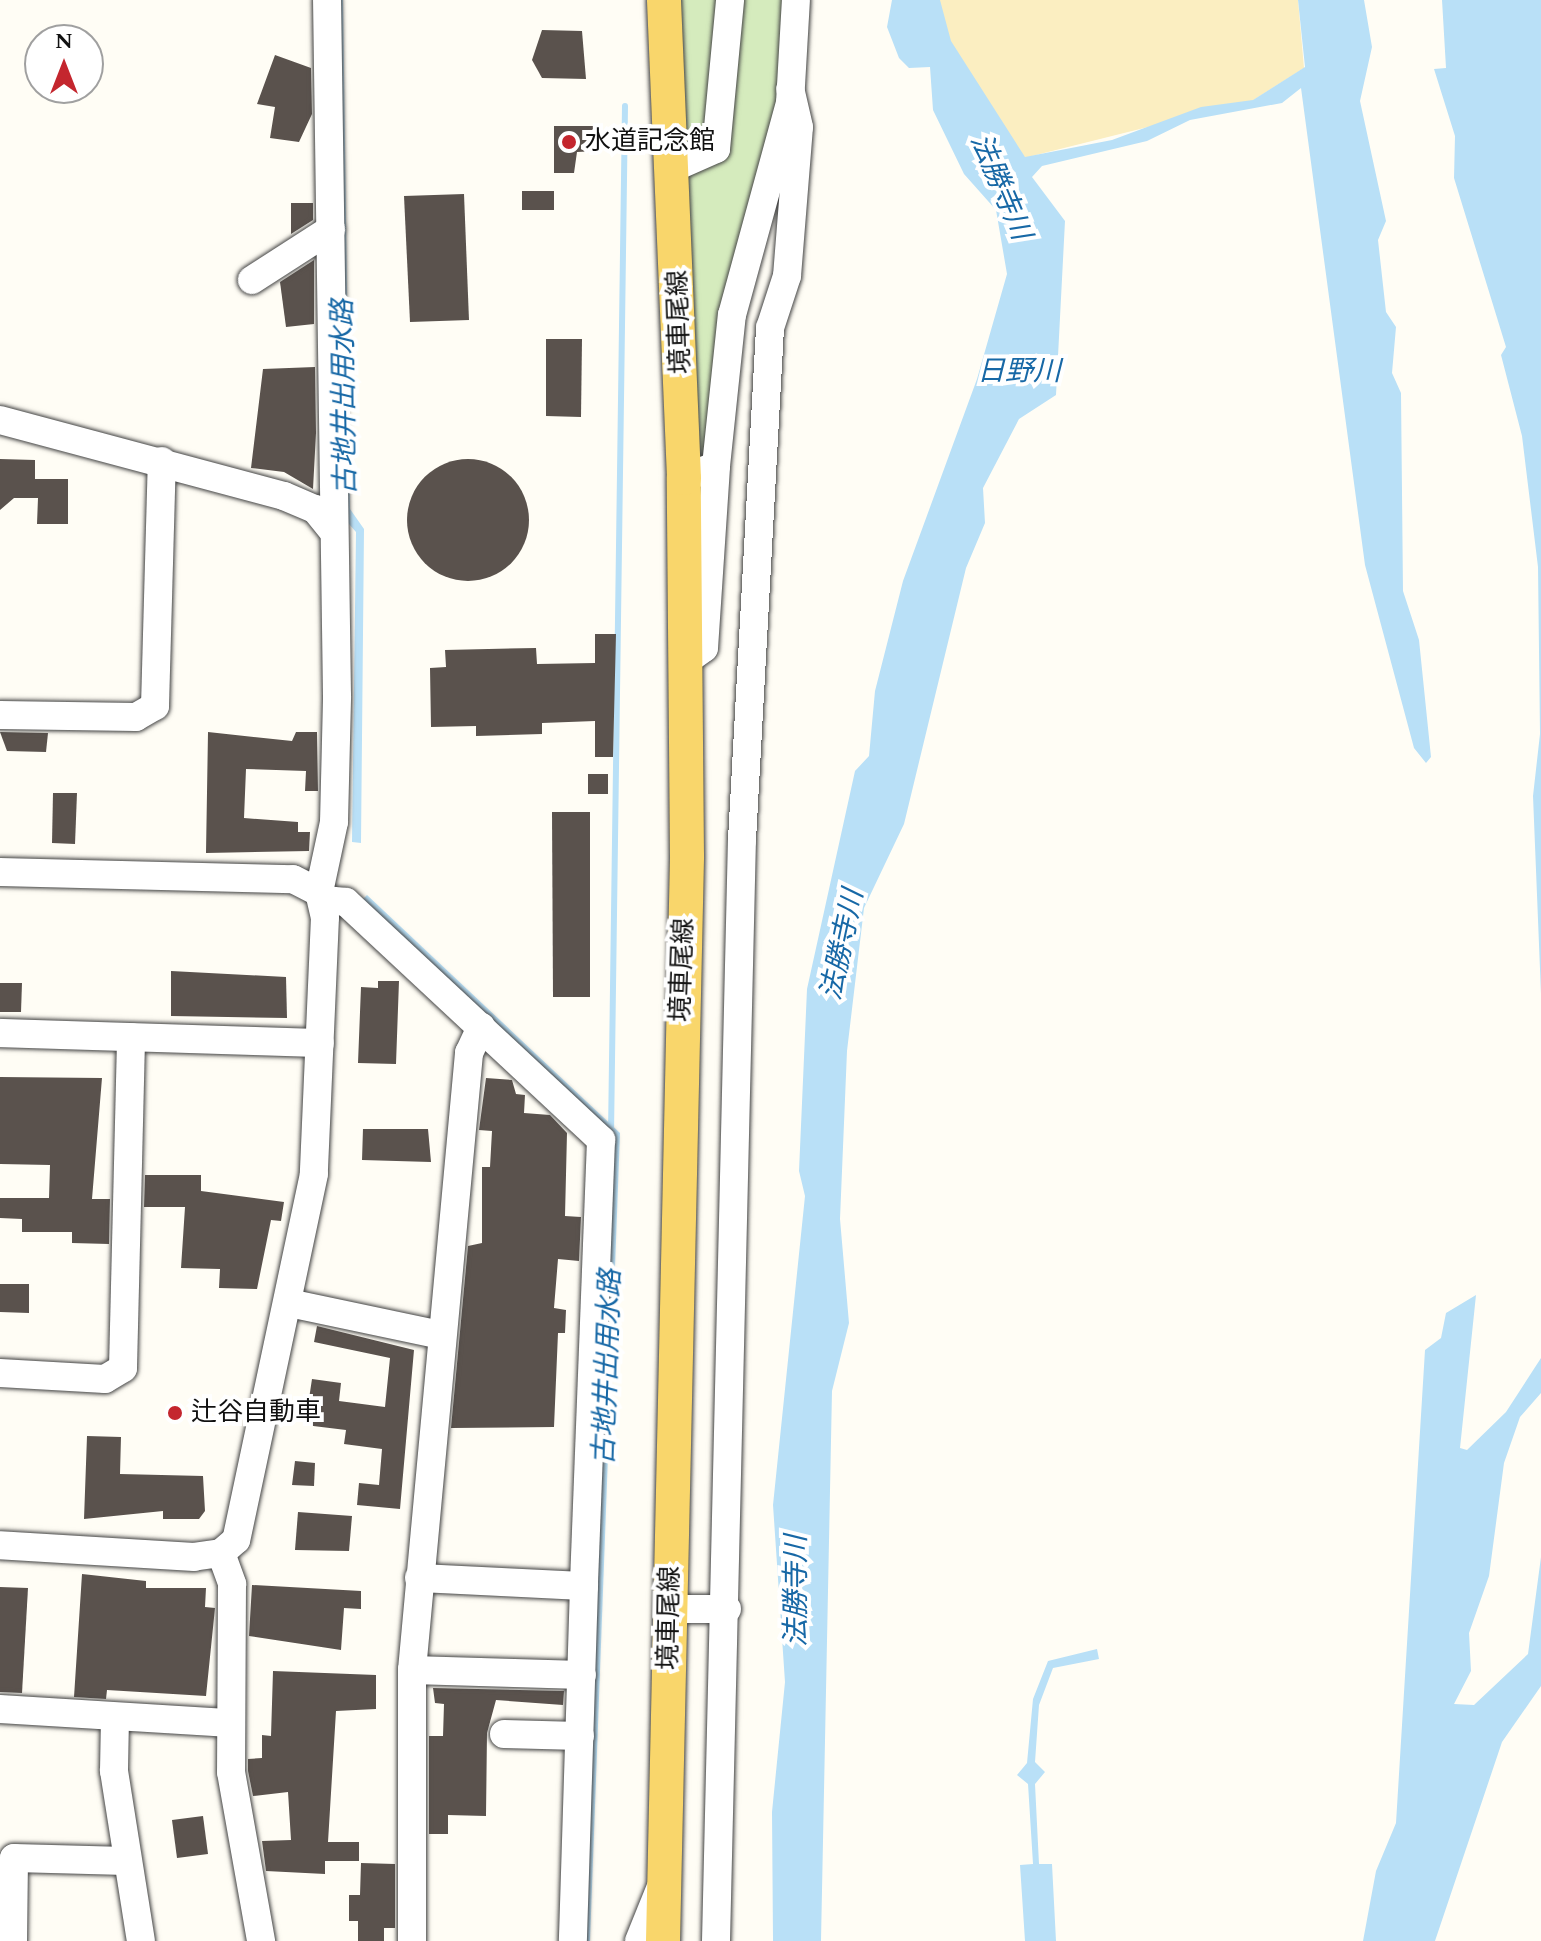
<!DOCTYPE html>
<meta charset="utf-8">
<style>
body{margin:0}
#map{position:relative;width:1541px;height:1941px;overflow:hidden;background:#fffdf5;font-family:Spectral,"Noto Sans JP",serif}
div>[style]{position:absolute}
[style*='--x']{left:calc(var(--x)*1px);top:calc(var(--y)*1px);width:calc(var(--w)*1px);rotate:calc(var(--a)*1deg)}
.green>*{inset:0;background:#d5ebbd}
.sand>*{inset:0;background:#fbeec1}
.water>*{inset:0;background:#b9e0f7}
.stream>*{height:6px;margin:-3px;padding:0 3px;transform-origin:3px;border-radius:3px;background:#b9e0f7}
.building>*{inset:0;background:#5a524d}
.round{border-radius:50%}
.roads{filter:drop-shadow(0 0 2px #444) drop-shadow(0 0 2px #444)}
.minor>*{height:28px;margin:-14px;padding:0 14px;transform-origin:14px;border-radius:14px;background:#fff}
.major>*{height:34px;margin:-17px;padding:0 17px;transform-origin:17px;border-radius:17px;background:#f9d66b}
.dots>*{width:22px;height:22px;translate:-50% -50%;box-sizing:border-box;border:4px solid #fff;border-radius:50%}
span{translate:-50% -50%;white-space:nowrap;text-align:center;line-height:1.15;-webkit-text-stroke:8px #fff;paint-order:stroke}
.poi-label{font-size:26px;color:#111}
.left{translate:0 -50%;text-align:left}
.street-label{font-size:26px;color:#111}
.water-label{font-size:28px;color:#1768a6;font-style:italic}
.north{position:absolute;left:24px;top:24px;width:80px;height:80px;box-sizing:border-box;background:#fff;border:2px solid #a0a0a0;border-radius:50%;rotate:0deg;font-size:22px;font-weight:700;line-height:32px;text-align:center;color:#111}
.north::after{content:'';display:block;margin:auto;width:28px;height:36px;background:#c4262e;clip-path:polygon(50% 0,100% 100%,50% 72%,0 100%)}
</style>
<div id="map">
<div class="green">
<div style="clip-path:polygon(674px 0,724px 0,715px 126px,686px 160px)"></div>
<div style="clip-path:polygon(736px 0,791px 0,786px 73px,711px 455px,698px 463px,684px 170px,701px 167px)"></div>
</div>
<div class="sand">
<div style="clip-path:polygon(939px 0,1298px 0,1304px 68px,1252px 101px,1024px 158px,950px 41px)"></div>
</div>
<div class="water">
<div style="clip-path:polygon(335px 0,343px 0,350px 509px,364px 529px,361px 843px,352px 842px,356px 532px,341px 515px)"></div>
<div style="clip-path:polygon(892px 0,940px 0,951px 41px,1025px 157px,1112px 140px,1201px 107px,1253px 100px,1305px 67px,1298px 0,1364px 0,1372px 47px,1360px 101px,1386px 221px,1378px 240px,1386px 312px,1396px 327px,1392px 373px,1401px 393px,1403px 591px,1419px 640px,1431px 757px,1426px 763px,1414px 748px,1365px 565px,1301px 88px,1282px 103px,1190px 120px,1147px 141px,1042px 166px,1032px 177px,1065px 221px,1056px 395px,1019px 419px,983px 488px,985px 523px,966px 568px,904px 824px,864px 908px,847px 1051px,840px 1219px,849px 1323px,832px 1391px,821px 1941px,773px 1941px,772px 1812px,785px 1682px,773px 1505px,805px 1196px,799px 1171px,807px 989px,855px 771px,869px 756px,875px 691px,903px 581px,977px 379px,1007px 274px,996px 210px,964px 174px,933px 110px,930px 67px,909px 68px,899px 58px,887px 27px)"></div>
<div style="clip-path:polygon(1442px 0,1541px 0,1541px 994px,1533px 796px,1540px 734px,1538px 567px,1522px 436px,1501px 355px,1506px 347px,1454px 178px,1455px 136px,1434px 69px,1446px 68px)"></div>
<div style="clip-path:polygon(367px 895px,620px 1133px,590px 1941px,578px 1941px,610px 1138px,361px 901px)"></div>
<div style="clip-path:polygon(1476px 1295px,1460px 1448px,1467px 1450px,1506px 1412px,1541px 1358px,1541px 1393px,1520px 1417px,1504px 1463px,1489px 1576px,1469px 1633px,1471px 1671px,1454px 1704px,1474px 1705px,1528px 1654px,1541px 1557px,1541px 1686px,1502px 1742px,1435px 1941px,1363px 1941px,1376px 1871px,1396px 1823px,1425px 1350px,1441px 1338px,1446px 1313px)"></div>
<div style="clip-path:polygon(1097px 1649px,1099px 1659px,1053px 1668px,1039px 1705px,1035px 1762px,1045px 1772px,1035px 1784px,1039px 1864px,1052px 1864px,1056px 1941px,1025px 1941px,1020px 1865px,1033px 1864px,1028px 1784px,1017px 1775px,1027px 1763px,1033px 1699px,1048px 1661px)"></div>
</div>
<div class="stream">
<div style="--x:611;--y:1134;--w:1028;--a:-89.22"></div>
</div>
<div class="building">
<div style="clip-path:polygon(542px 30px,582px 31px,586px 79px,542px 78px,532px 60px)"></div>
<div style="clip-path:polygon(275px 55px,311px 68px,312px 114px,299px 142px,270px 138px,275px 107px,257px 104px)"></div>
<div style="clip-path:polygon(554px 126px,598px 126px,598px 151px,577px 152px,574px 173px,554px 173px)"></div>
<div style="clip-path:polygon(522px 191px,554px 191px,554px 210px,522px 210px)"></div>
<div style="clip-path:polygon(464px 194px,469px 320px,410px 322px,404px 196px)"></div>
<div style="clip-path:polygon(291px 203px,313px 203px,313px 220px,291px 234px)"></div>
<div style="clip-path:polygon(314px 260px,314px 324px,286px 327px,280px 282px)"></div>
<div style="clip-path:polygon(546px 339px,582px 339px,581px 417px,546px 416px)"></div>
<div style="clip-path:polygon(315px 367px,316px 433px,313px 489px,284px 472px,251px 468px,263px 369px)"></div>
<div class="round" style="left:407px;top:459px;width:122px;height:122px"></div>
<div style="clip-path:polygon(0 459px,35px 460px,35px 479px,68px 479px,68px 524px,37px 524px,38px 498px,14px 498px,0 510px)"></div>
<div style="clip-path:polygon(595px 634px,616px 634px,613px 757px,595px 757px,595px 721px,542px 723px,542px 734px,476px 736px,476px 726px,431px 727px,430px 668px,446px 667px,445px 650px,536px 648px,537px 664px,595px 663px)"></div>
<div style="clip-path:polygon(0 732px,48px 733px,46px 752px,7px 751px)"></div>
<div style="clip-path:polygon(208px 732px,292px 741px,296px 732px,317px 732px,318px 791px,305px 791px,306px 771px,246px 769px,244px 818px,298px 822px,298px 832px,310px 832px,309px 851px,206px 853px)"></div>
<div style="clip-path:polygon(588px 774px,608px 774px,608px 794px,588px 794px)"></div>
<div style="clip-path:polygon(53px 793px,77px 793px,75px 844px,52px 843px)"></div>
<div style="clip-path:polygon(552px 812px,590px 812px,590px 997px,553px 997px)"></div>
<div style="clip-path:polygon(171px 971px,286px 977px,287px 1018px,171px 1016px)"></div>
<div style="clip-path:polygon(378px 981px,399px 981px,396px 1064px,358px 1063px,361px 987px,378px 988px)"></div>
<div style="clip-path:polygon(0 983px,22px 983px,21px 1012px,0 1012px)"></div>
<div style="clip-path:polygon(0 1077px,102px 1078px,92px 1199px,110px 1199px,109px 1244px,72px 1243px,72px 1232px,22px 1232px,22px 1219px,0 1218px,0 1198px,49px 1198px,50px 1165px,0 1164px)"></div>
<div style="clip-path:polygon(486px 1078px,512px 1080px,516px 1094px,525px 1095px,524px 1113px,550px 1115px,567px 1133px,565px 1216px,581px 1217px,579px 1261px,558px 1259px,554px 1308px,566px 1310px,565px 1333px,558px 1333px,554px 1427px,451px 1428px,468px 1246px,482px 1243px,482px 1167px,490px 1167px,492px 1131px,479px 1130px)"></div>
<div style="clip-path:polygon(363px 1129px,428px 1129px,431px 1162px,362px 1160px)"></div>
<div style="clip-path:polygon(145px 1175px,201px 1175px,201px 1191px,284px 1202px,281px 1221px,271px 1220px,257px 1289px,219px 1288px,220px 1269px,181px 1268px,185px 1207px,144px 1207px)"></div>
<div style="clip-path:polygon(0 1284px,29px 1284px,29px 1313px,0 1312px)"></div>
<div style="clip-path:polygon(317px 1326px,414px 1350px,400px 1509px,357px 1505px,359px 1483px,379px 1485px,382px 1449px,344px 1444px,346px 1430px,305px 1425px,312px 1379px,341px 1383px,339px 1401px,385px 1407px,390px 1358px,314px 1342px)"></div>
<div style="clip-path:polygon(87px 1436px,121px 1437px,120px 1474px,203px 1476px,205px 1511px,199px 1519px,163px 1519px,163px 1511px,84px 1519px)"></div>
<div style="clip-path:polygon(295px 1461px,315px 1463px,314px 1486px,292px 1485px)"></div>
<div style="clip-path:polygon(298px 1512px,352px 1516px,349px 1551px,295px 1550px)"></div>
<div style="clip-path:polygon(82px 1574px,146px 1581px,146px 1588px,206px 1588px,205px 1607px,215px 1608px,206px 1696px,107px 1690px,106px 1699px,74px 1697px)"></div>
<div style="clip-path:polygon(252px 1585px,361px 1591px,361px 1609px,344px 1608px,341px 1650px,249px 1636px)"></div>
<div style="clip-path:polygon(0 1587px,28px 1588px,22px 1693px,0 1692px)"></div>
<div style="clip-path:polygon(273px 1671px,376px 1675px,376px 1709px,336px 1711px,328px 1842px,359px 1842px,359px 1861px,325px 1861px,325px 1874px,266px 1871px,262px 1841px,291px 1840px,288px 1792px,253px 1796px,248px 1771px,248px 1759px,262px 1758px,262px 1735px,271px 1736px)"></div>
<div style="clip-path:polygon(433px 1688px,564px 1691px,563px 1705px,496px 1700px,487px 1733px,486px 1816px,448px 1815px,448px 1834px,429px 1834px,429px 1736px,443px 1736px,444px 1704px,435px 1703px)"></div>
<div style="clip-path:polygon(203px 1816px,208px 1854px,177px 1858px,172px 1820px)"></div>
<div style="clip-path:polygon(361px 1863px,395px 1864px,395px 1928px,384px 1928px,384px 1941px,358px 1941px,358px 1921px,349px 1921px,349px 1895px,360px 1895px)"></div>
</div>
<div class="roads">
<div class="minor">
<div style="--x:673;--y:168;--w:47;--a:-23.8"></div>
<div style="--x:716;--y:149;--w:150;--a:-84.6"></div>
<div style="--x:252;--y:280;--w:94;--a:-32.8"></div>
<div style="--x:0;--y:420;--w:294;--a:15"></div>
<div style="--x:284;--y:496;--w:34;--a:23"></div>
<div style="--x:315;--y:509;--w:26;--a:51"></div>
<div style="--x:684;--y:478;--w:34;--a:-21"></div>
<div style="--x:716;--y:466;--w:152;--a:-84"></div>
<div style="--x:732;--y:315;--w:220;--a:-74.7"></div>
<div style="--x:790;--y:103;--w:103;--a:-86.7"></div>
<div style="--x:686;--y:661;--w:22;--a:-36"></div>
<div style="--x:704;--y:648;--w:182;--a:-86.2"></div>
<div style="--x:0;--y:715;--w:136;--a:0.8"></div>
<div style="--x:136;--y:717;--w:22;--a:-30"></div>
<div style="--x:155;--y:706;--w:245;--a:-88.4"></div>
<div style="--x:0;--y:872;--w:293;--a:1.4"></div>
<div style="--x:293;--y:879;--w:29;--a:27"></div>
<div style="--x:319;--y:892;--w:26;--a:77"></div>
<div style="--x:325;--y:917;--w:257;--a:92.5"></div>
<div style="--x:314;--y:1174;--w:374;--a:102"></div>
<div style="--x:236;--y:1540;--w:20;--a:139"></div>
<div style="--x:221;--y:1553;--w:27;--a:172"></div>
<div style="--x:194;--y:1557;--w:194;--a:-176.5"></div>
<div style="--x:319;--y:892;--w:72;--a:-77.9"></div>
<div style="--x:334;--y:822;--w:126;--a:-88.6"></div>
<div style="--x:337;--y:696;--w:696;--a:-90.82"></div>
<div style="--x:324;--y:900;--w:22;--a:5"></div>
<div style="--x:346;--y:902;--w:349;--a:43"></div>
<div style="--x:601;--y:1140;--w:446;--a:92.2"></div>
<div style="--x:0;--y:1033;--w:320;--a:1.8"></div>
<div style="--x:289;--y:1303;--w:155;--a:11.9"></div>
<div style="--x:0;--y:1373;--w:105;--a:3.3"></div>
<div style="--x:105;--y:1379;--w:21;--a:-31"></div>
<div style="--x:123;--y:1368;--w:331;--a:-88.6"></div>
<div style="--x:221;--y:1553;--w:33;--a:70"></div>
<div style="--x:232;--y:1584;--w:188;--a:90.3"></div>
<div style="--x:231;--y:1772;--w:172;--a:79.9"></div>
<div style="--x:419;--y:1578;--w:165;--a:2.8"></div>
<div style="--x:584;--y:1586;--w:355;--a:91.8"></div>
<div style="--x:670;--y:1609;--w:57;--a:0"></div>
<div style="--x:412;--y:1670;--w:170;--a:1.7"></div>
<div style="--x:0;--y:1709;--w:227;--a:3.5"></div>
<div style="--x:115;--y:1718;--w:53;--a:91.1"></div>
<div style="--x:114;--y:1771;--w:172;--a:81"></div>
<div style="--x:504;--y:1734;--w:76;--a:1.5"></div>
<div style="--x:13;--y:1941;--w:83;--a:-89.3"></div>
<div style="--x:14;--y:1858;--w:112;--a:1.5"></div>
<div style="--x:412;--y:1941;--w:271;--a:-90"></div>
<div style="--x:412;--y:1670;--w:620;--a:-84.72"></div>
<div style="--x:469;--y:1053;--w:29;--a:-65"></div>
<div style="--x:639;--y:1941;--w:67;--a:-68"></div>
<div style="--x:716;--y:1941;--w:1101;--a:-88.65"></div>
<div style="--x:742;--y:840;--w:513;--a:-86.87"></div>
<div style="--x:770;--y:328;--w:55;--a:-71.9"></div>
<div style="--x:787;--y:276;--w:149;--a:-85.4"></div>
<div style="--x:799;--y:127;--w:39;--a:-103"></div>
</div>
<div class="major">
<div style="--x:663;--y:1941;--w:1085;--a:-88.73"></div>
<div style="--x:687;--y:856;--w:378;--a:-90.5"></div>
<div style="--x:684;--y:478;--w:478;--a:-92.4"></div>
</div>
</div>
<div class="dots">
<div style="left:569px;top:142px;background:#c4262e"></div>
<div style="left:175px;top:1413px;background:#c4262e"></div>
</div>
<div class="poi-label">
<span class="left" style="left:585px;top:142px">水道記念館</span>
<span class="left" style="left:191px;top:1413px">辻谷自動車</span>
</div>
<div class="street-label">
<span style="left:680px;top:322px;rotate:-92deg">境車尾線</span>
<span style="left:683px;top:970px;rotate:-88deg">境車尾線</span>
<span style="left:670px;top:1618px;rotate:-89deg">境車尾線</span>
</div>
<div class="water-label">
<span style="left:1000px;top:187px;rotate:67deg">法勝寺川</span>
<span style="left:1019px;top:372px">日野川</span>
<span style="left:345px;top:397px;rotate:-91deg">古地井出用水路</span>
<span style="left:843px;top:945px;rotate:-78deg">法勝寺川</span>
<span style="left:608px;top:1367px;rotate:-88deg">古地井出用水路</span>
<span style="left:797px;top:1591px;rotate:-90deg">法勝寺川</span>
</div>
<div class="north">N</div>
</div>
